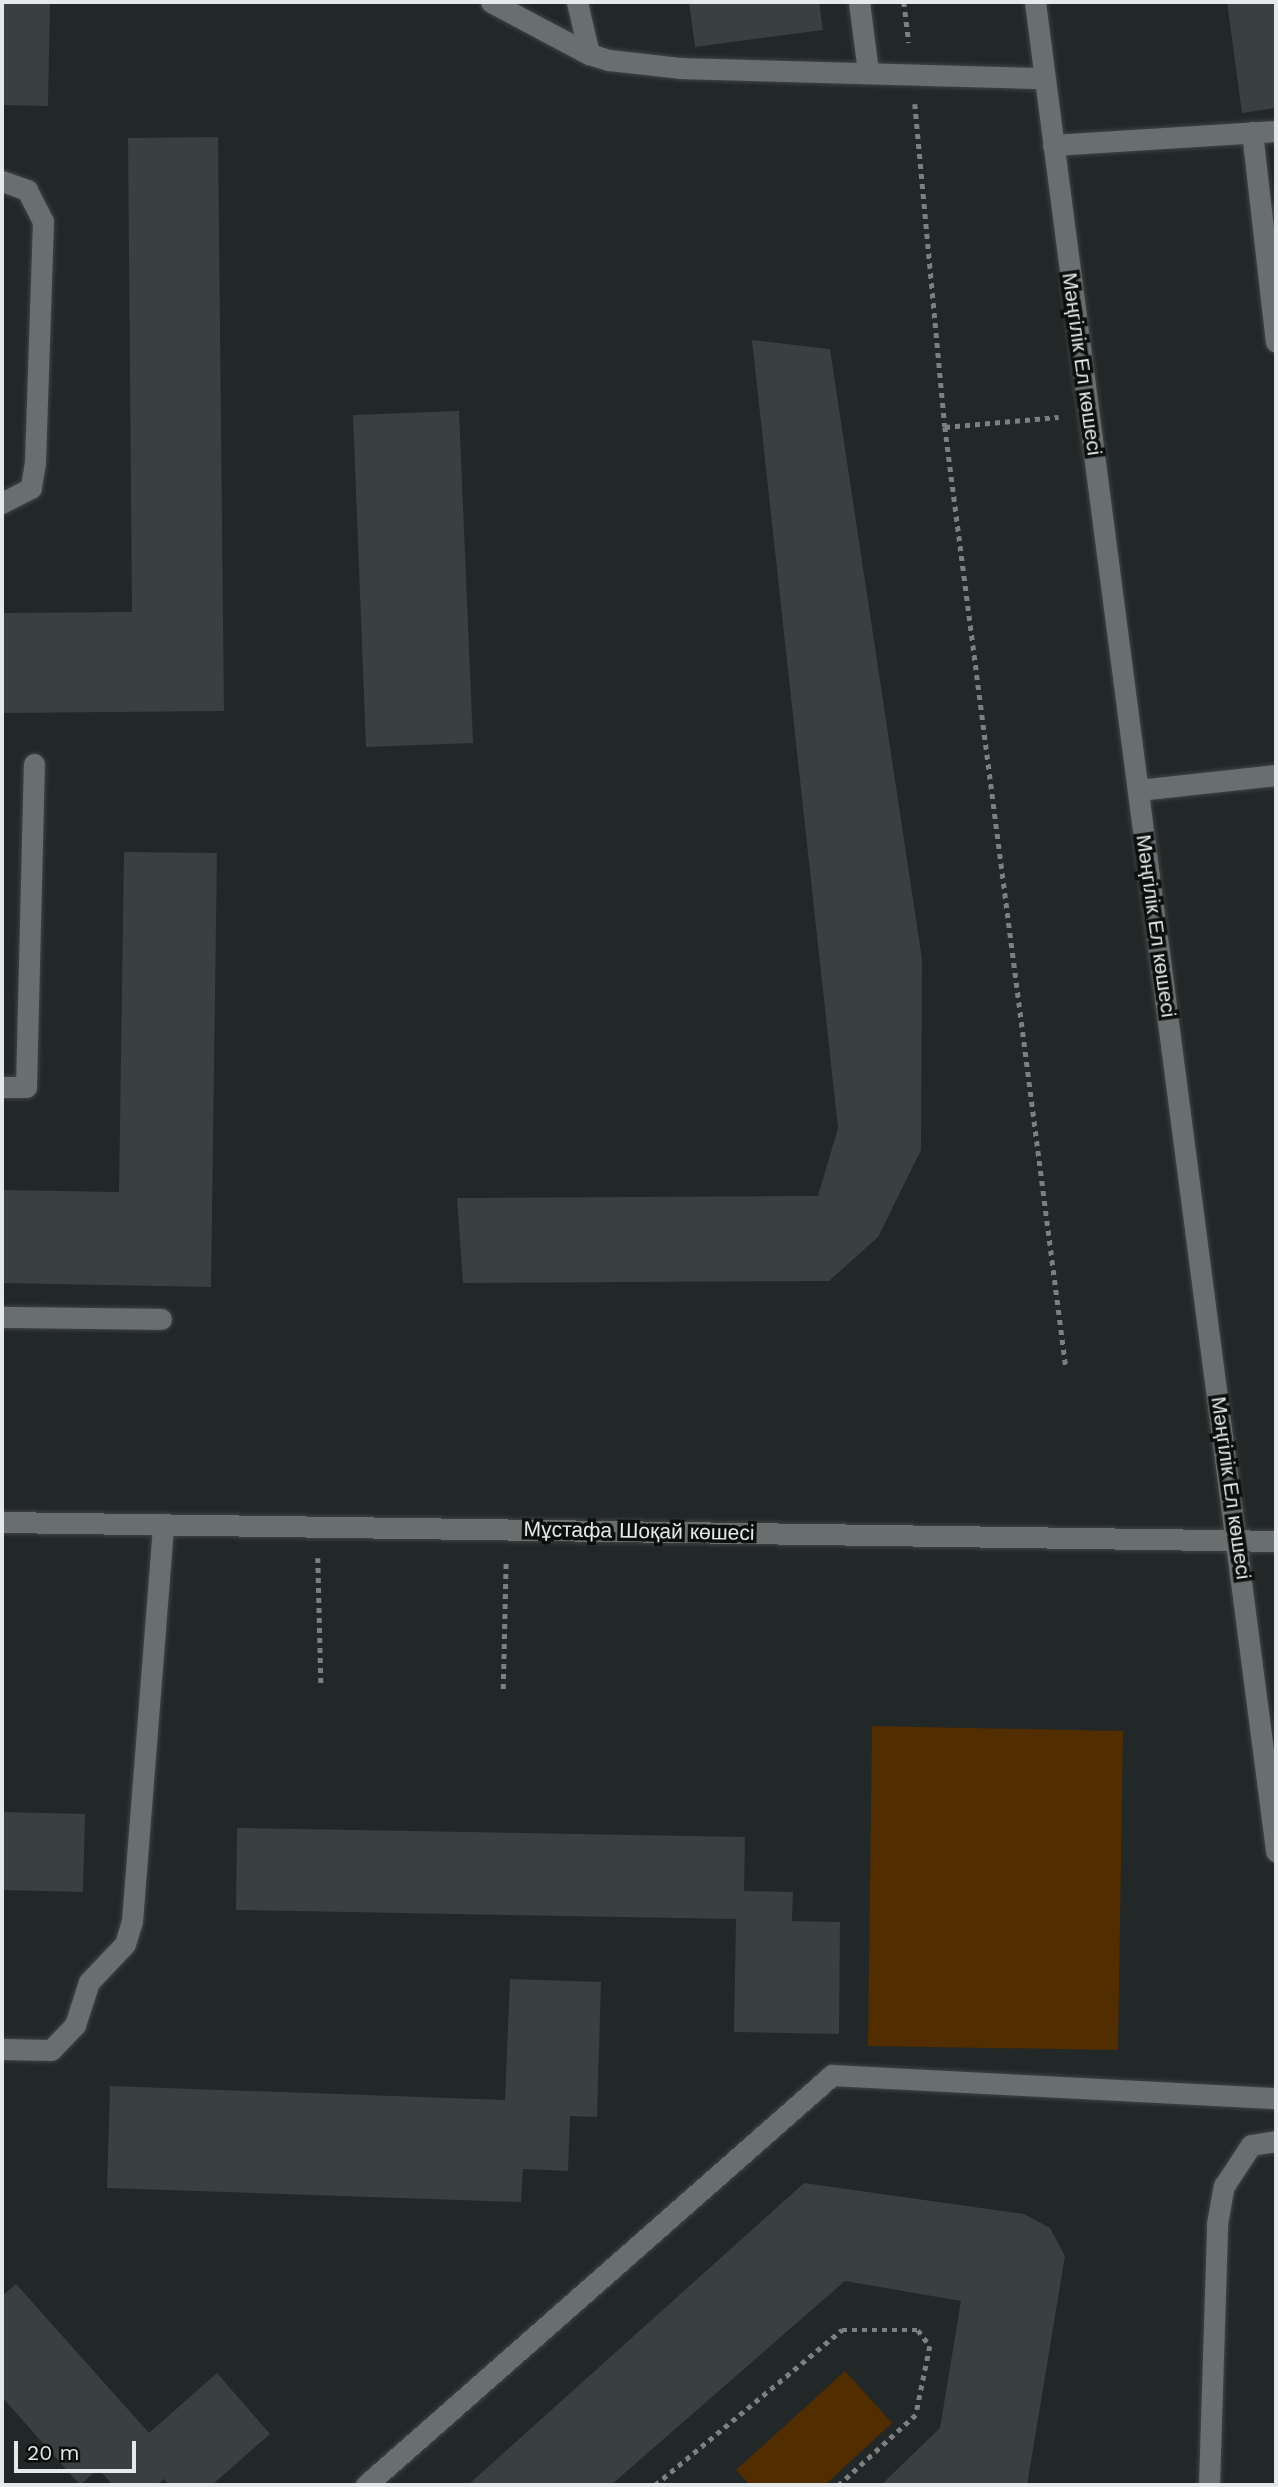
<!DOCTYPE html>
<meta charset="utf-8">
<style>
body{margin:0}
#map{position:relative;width:1278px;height:2487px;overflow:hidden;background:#222727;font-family:"Work Sans",sans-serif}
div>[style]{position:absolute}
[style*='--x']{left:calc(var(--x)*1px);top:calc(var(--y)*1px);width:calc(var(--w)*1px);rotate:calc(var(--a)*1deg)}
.green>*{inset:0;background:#512d00}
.building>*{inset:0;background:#3a3f3f}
.path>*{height:4.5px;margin-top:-2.25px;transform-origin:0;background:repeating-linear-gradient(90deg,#7c8080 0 5px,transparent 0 10px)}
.roads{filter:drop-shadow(0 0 2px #404444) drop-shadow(0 0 2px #404444)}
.minor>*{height:21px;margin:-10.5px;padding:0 10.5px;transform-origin:10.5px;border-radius:10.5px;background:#696e6e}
span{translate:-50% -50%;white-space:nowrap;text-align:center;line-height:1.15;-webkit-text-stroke:7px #0d0f0f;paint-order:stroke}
.street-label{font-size:21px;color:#e6e9ea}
.frame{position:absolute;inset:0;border:4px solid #e6e9ea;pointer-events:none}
.scale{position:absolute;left:14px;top:2441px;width:122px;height:32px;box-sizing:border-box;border:4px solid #e6e9ea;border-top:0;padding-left:9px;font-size:21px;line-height:24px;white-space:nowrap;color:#e6e9ea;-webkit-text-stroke:5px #0d0f0f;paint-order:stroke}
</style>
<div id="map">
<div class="green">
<div style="clip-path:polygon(872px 1726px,1123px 1731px,1118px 2050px,868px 2046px)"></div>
<div style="clip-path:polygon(845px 2371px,892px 2423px,825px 2485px,750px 2485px,736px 2470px)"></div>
</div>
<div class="building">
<div style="clip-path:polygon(2px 2px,50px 2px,48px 106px,2px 105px)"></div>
<div style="clip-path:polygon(689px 2px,819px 2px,823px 30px,695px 47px)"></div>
<div style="clip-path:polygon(1227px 2px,1276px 2px,1276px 108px,1242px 113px)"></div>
<div style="clip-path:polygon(218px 137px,224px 711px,2px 713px,2px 613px,132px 612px,128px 138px)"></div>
<div style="clip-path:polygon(1276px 205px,1276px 263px,1265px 207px)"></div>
<div style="clip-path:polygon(752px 340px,830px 349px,922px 959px,921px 1150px,878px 1237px,829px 1281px,463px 1283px,457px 1198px,818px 1196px,838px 1128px)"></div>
<div style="clip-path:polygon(459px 411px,473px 743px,366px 747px,353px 415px)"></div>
<div style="clip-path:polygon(124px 852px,217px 853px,211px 1287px,2px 1283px,2px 1190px,119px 1192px)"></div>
<div style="clip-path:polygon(2px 1812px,85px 1814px,83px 1892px,2px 1890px)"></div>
<div style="clip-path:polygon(237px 1828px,745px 1837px,744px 1891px,793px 1892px,792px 1921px,840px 1922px,839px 2034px,734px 2032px,736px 1919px,236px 1910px)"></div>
<div style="clip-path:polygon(510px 1979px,601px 1982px,597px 2117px,570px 2116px,568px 2171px,523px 2169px,521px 2202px,107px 2188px,110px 2086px,505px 2100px)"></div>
<div style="clip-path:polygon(804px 2183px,1024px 2214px,1050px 2228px,1065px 2256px,1027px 2485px,881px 2485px,940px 2428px,961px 2301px,845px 2281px,611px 2485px,468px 2485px)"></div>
<div style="clip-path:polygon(16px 2284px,149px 2433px,217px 2373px,270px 2434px,212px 2485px,169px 2485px,164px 2479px,156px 2485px,113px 2485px,98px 2469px,80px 2485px,2px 2397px,2px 2296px)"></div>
</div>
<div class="path">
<div style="--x:904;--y:2;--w:41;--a:83"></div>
<div style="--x:915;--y:104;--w:324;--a:84.7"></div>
<div style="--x:945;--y:427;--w:949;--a:82.67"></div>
<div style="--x:945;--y:427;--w:114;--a:-5"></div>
<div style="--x:318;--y:1558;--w:125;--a:88.6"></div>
<div style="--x:503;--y:1689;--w:129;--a:-88.7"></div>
<div style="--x:655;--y:2485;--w:243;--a:-39.7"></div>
<div style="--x:842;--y:2330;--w:76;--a:0"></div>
<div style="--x:918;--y:2330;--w:20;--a:53"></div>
<div style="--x:930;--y:2346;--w:70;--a:101.5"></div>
<div style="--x:916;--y:2415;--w:104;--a:137.7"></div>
</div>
<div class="roads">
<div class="minor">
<div style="--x:491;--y:2;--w:111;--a:28"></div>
<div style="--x:577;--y:2;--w:53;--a:77"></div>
<div style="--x:589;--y:54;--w:21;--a:17"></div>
<div style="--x:609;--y:60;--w:71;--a:6.4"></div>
<div style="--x:680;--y:68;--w:363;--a:1.6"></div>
<div style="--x:859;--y:2;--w:70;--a:82.6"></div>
<div style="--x:1035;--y:2;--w:1865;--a:82.57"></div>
<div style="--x:1252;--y:132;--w:211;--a:83.5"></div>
<div style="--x:1053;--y:145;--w:223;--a:-3.6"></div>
<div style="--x:2;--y:181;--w:27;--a:20"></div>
<div style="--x:27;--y:190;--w:35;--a:63"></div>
<div style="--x:43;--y:221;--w:241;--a:91.9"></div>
<div style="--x:35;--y:462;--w:26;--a:99"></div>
<div style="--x:31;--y:488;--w:33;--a:153"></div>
<div style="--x:1138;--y:790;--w:139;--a:-6.2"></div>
<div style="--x:2;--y:1087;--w:24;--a:0"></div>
<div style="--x:26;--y:1087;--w:323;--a:-88.6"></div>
<div style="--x:2;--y:1317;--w:159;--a:0.7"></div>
<div style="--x:2;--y:1522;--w:1274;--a:0.85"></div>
<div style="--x:2;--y:2049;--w:49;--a:1.2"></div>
<div style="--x:51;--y:2050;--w:35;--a:-46"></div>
<div style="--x:75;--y:2025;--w:45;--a:-72"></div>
<div style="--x:89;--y:1982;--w:52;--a:-46.5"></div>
<div style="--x:125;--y:1944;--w:24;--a:-73"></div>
<div style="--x:132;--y:1921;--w:398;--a:-85.5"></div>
<div style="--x:366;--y:2485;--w:621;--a:-41.34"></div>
<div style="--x:832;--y:2075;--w:445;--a:3"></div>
<div style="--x:1209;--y:2485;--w:261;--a:-88.2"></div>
<div style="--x:1217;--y:2224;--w:39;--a:-80"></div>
<div style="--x:1224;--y:2186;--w:49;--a:-56.6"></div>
<div style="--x:1251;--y:2145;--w:25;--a:-9"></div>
</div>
</div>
<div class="street-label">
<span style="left:1082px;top:364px;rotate:82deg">Мәңгілік Ел көшесі</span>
<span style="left:1156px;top:926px;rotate:82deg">Мәңгілік Ел көшесі</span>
<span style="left:1231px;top:1488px;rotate:82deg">Мәңгілік Ел көшесі</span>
<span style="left:639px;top:1531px;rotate:1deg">Мұстафа Шоқай көшесі</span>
</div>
<div class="frame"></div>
<div class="scale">20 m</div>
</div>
